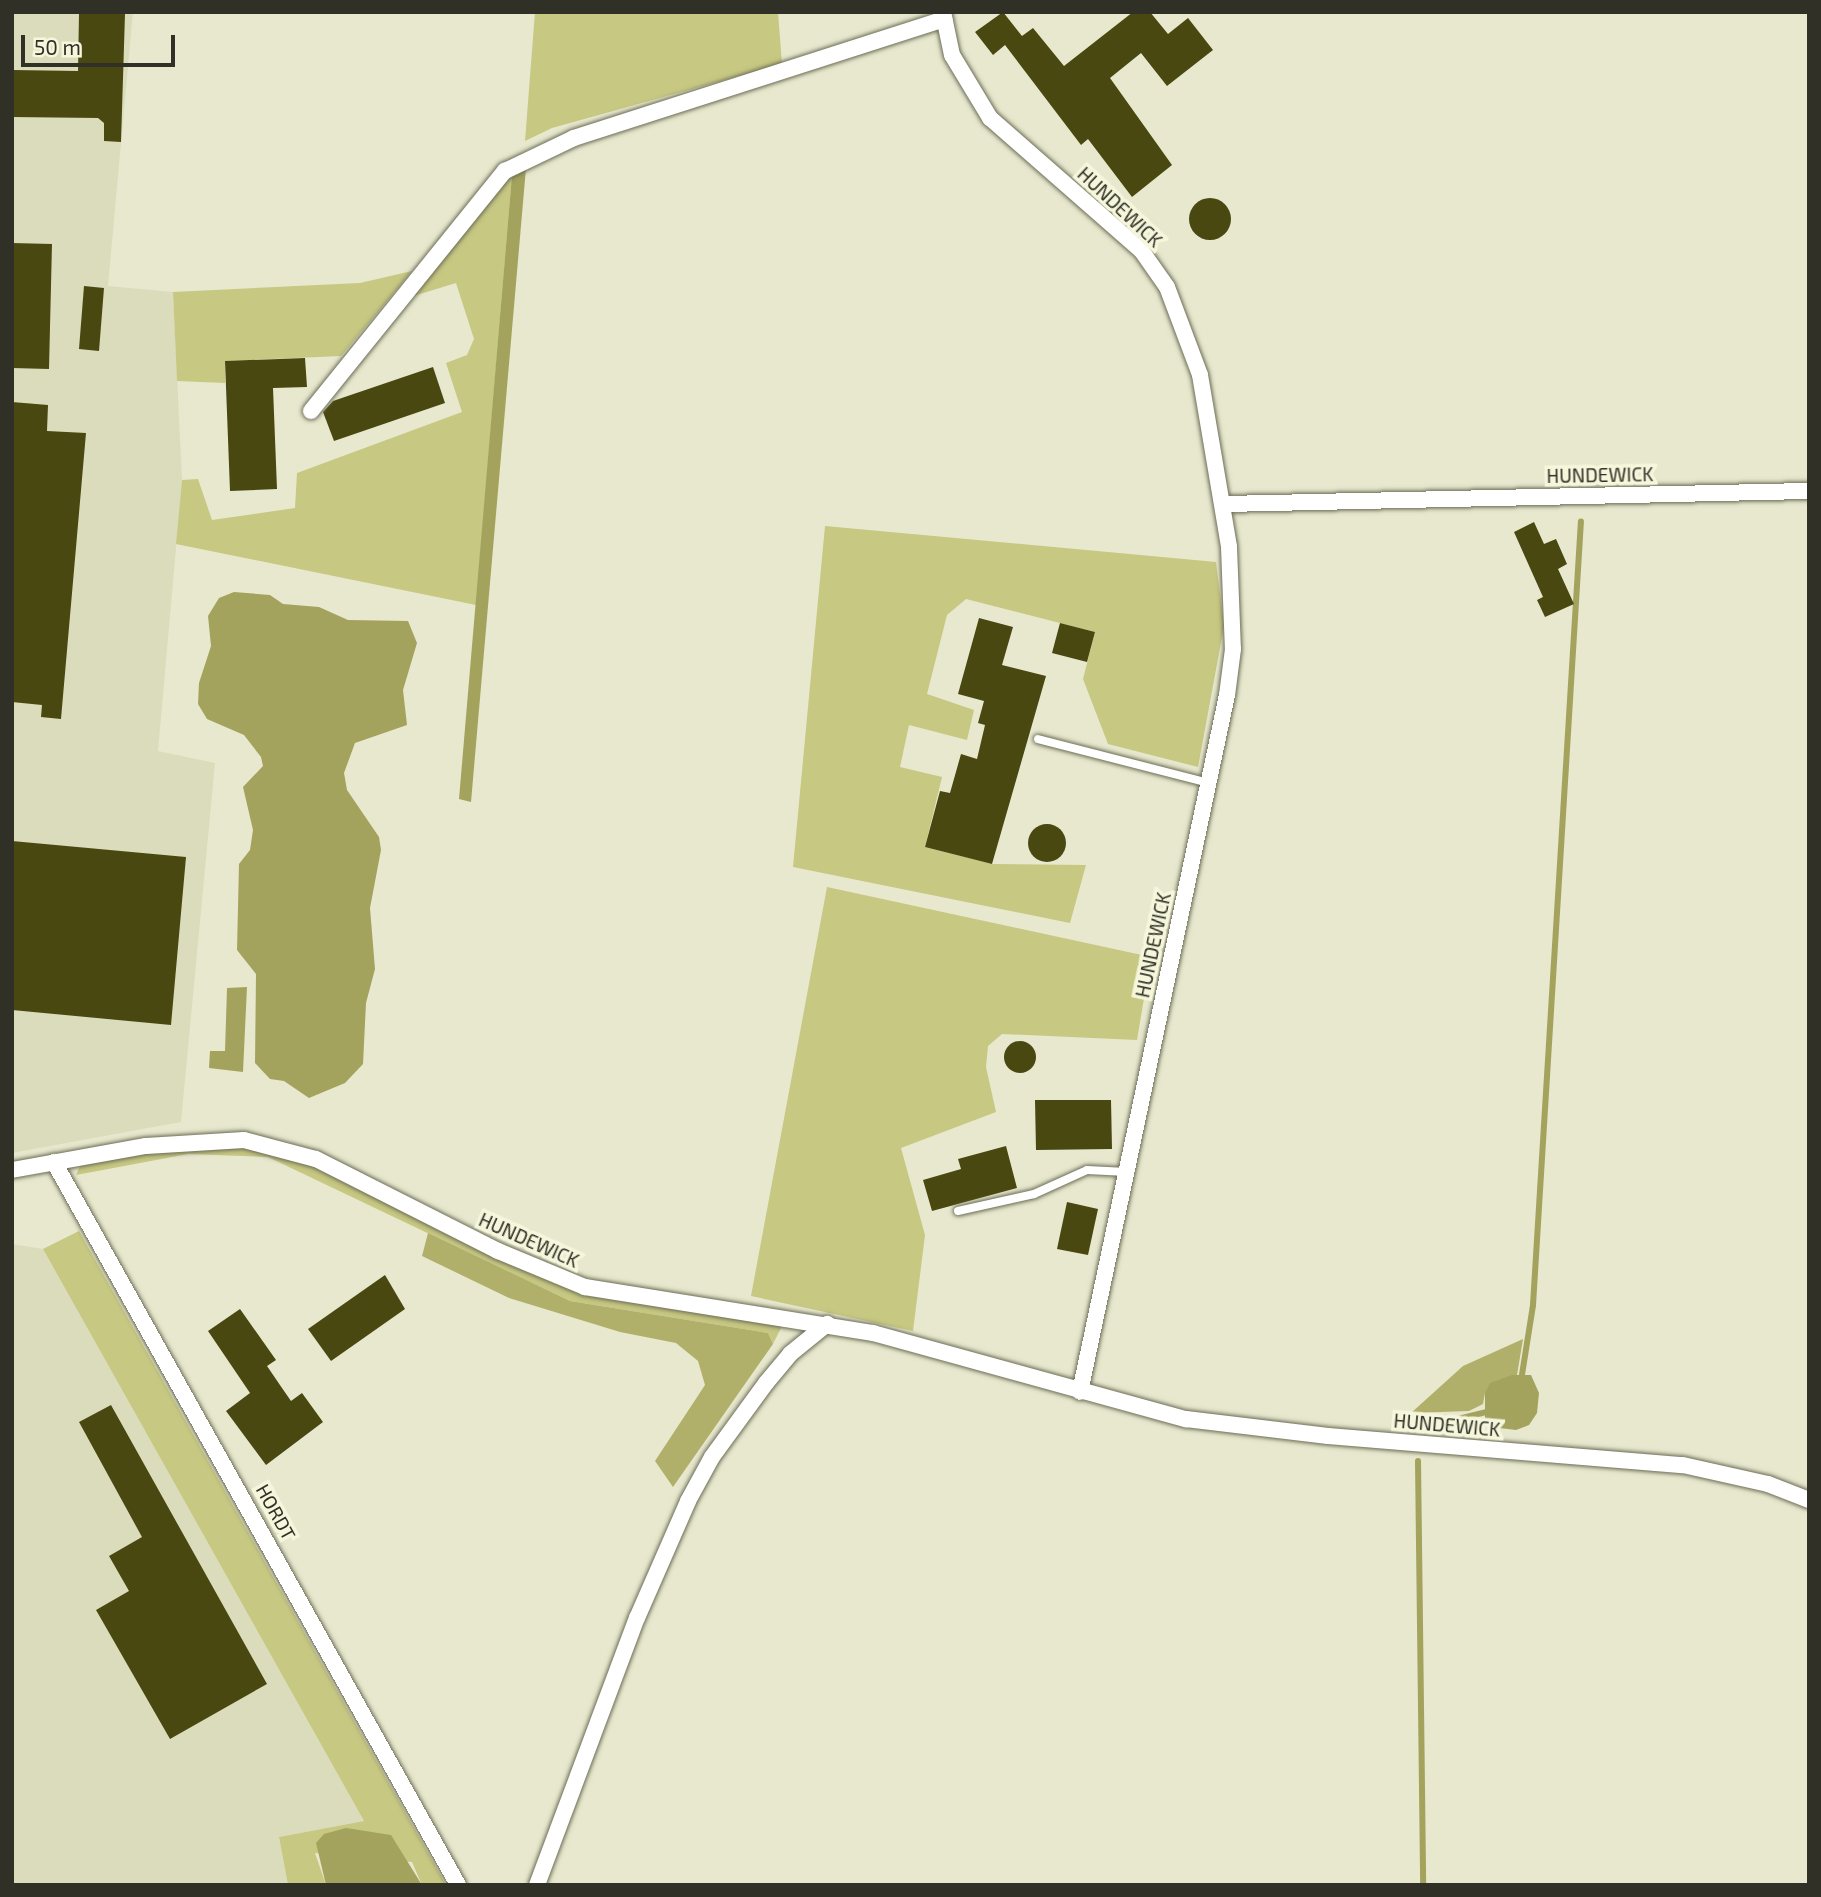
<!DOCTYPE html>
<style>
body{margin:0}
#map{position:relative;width:1821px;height:1897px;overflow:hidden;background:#e7e8ce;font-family:"Exo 2",sans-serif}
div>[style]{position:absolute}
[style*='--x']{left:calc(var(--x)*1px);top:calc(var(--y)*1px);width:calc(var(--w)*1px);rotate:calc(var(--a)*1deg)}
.built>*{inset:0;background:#dbdcbb}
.green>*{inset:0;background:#c7c882}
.forest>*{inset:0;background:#b0b06a}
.water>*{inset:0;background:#a3a35d}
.stream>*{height:6px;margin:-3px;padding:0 3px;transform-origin:3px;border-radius:3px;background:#a3a35d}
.building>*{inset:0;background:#494811}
.round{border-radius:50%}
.roads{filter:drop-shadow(0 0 2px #6c6d56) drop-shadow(0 0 2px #6c6d56)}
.lane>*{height:8px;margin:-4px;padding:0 4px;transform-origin:4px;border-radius:4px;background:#fff}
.street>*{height:16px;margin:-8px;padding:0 8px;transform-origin:8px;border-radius:8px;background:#fff}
span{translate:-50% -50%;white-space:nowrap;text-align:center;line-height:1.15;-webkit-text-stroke:7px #f5f6db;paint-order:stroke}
.street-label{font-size:19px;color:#303026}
.frame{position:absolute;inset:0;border:14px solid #303026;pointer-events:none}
.scale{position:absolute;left:21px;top:35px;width:154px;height:32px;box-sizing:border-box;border:4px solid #303026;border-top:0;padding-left:9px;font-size:21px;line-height:24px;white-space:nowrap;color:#303026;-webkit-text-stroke:5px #f5f6db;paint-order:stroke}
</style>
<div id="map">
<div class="built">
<div style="clip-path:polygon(12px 12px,133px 12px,108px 286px,173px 292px,182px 480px,158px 751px,215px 763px,181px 1122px,12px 1153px)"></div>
<div style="clip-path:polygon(12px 1244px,43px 1249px,364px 1821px,279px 1837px,288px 1885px,12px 1885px)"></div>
</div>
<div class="green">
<div style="clip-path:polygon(535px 12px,778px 12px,782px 64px,552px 128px,525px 141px)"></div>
<div style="clip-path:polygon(512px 175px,476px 605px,176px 544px,182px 480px,198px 479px,212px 520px,295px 508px,297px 473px,462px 412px,446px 363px,467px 355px,474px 339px,456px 283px,407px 298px)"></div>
<div style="clip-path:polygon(412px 271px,341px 356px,225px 361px,225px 383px,177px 381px,173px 292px,360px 283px)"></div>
<div style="clip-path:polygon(825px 526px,1216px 562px,1224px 626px,1198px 767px,1108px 744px,1083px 679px,1095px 632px,966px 599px,947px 615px,927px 694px,974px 710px,967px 740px,909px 725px,900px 767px,942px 777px,925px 847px,992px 864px,1086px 865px,1070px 923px,793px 867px)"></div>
<div style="clip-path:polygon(827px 887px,1151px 957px,1137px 1040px,1002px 1034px,988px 1046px,986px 1067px,996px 1112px,901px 1148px,925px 1235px,913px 1331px,751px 1296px)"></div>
<div style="clip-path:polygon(228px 1142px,309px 1161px,539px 1276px,784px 1322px,773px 1344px,768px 1333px,570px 1301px,268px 1157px,188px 1154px,76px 1175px,80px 1166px,100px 1159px)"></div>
<div style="clip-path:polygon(79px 1231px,446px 1885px,422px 1885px,412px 1862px,315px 1853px,326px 1885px,288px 1885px,279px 1837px,364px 1821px,43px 1249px)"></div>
</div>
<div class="forest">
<div style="clip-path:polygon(428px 1233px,570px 1301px,768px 1333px,773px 1344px,673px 1487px,655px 1461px,705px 1385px,698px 1361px,676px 1343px,620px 1332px,509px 1298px,422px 1256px)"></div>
<div style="clip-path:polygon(1523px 1339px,1517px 1375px,1485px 1393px,1483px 1404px,1469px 1411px,1411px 1413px,1463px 1366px)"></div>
</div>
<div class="water">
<div style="clip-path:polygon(526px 168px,471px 802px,459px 799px,512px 175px)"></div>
<div style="clip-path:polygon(234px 592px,270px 595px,283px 604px,319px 607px,348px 620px,408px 621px,417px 643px,403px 690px,407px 725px,355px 743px,344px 773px,347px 790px,379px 837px,381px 850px,370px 908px,375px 969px,366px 1003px,363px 1064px,345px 1083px,309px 1098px,284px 1081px,270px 1079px,255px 1063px,256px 974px,237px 950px,239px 864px,250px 850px,253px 830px,243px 787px,263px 766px,261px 757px,244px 735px,207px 719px,198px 704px,199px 683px,211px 646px,208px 616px,219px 598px)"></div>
<div style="clip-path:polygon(247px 987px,243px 1072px,209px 1068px,210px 1051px,225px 1051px,227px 988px)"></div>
<div style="clip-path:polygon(1512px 1375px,1531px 1375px,1539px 1393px,1537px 1413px,1529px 1425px,1516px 1430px,1491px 1427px,1485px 1422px,1485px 1393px,1490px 1383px)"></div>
<div style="clip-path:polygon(346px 1828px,391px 1835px,422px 1885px,326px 1885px,316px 1843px,324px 1834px)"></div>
</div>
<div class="stream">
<div style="--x:1521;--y:1381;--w:77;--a:-81"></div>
<div style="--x:1533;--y:1305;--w:785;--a:-86.5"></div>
<div style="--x:1421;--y:1428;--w:71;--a:-13.8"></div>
<div style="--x:1418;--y:1461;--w:424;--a:89.3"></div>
</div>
<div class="building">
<div style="clip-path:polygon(1003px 12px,1022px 36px,1033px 28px,1064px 66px,1133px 12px,1150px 12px,1168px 34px,1188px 18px,1213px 50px,1167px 86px,1141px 53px,1110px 78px,1172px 165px,1132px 197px,1088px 139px,1081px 145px,1005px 45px,993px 55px,975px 32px)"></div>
<div style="clip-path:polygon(79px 13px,125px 14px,121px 142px,104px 141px,104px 123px,98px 118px,12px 117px,12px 70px,78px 71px)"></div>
<div class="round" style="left:1189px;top:198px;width:42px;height:42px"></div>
<div style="clip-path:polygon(12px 243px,52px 244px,49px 369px,12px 368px)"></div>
<div style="clip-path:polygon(84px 286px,104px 288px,99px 351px,79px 349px)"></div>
<div style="clip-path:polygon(305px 358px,307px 387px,273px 388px,277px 489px,230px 491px,225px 361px)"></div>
<div style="clip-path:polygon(433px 367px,445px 403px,334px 441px,323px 412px,333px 401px)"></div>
<div style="clip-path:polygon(12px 402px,48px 405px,47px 431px,86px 433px,61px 719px,41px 717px,42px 705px,12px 702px)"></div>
<div style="clip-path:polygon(1534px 522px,1544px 544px,1556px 539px,1567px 564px,1558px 569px,1574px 604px,1545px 617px,1537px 600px,1543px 597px,1514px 532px)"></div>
<div style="clip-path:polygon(979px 618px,1013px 627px,1002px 665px,1046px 676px,992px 864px,925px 847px,940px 791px,950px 793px,961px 754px,977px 759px,985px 725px,978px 723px,984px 701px,958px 694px)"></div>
<div style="clip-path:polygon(1060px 623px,1095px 632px,1087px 662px,1052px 653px)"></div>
<div class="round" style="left:1028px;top:824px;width:38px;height:38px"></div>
<div style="clip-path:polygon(12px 841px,186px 857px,171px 1025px,12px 1010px)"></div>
<div class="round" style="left:1004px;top:1041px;width:32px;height:32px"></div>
<div style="clip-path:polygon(1035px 1100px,1111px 1100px,1112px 1149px,1036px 1150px)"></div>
<div style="clip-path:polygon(1006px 1146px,1017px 1188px,932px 1211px,923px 1180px,961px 1169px,958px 1159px)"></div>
<div style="clip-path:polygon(1067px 1202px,1098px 1209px,1088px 1255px,1057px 1249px)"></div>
<div style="clip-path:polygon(385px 1275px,405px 1309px,331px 1361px,308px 1329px)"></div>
<div style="clip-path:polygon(240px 1309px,276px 1360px,267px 1366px,282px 1388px,291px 1401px,302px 1393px,323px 1422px,266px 1465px,226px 1411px,250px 1393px,208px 1331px)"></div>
<div style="clip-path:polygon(111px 1405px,267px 1684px,170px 1739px,96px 1610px,129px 1591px,109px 1556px,142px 1537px,79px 1422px)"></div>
</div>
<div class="roads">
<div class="lane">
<div style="--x:1038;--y:739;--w:177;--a:14.4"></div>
<div style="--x:958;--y:1211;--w:78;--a:-12.6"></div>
<div style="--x:1034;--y:1194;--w:58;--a:-24.4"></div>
<div style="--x:1087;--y:1170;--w:40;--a:2.9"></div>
</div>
<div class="street">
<div style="--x:943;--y:12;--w:44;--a:78.2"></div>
<div style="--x:952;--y:55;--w:74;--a:58.9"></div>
<div style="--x:990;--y:118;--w:201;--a:41.2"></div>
<div style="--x:1141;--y:250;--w:45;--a:54.9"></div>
<div style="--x:1167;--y:287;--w:94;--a:69.4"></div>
<div style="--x:1200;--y:375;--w:174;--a:80.4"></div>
<div style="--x:1229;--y:547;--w:102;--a:87.8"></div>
<div style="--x:1233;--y:649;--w:46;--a:97.4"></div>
<div style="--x:1227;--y:695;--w:712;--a:101.91"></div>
<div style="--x:311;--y:411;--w:309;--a:-51.1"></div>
<div style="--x:505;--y:171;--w:76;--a:-25.6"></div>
<div style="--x:574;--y:138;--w:389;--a:-17.8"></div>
<div style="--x:1225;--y:504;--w:584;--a:-1.28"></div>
<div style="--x:54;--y:1162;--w:828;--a:60.8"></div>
<div style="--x:12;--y:1170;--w:136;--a:-10.2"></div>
<div style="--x:146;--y:1146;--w:98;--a:-3.5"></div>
<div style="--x:244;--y:1140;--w:74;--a:14.8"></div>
<div style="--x:316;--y:1159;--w:204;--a:26.8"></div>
<div style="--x:498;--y:1251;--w:94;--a:22.5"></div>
<div style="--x:585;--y:1287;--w:292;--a:9.1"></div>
<div style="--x:873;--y:1333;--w:325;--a:15.4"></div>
<div style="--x:1186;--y:1419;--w:143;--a:6.8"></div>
<div style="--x:1328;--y:1436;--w:356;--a:4.7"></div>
<div style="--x:1683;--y:1465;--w:87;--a:12.6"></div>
<div style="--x:1768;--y:1484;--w:44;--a:21.3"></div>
<div style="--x:537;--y:1885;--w:285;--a:-69.5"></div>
<div style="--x:637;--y:1618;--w:128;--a:-66.4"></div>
<div style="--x:688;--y:1501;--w:50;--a:-61.4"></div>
<div style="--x:712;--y:1457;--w:92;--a:-53.9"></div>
<div style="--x:766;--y:1383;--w:38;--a:-50"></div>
<div style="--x:790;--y:1354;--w:48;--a:-39"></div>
</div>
</div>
<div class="street-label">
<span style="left:1120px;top:207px;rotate:43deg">HUNDEWICK</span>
<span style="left:1600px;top:475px;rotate:-1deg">HUNDEWICK</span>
<span style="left:1153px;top:945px;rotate:-78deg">HUNDEWICK</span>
<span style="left:529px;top:1240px;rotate:24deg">HUNDEWICK</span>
<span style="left:1447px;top:1425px;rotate:5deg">HUNDEWICK</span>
<span style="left:276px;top:1512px;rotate:61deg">HORDT</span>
</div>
<div class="frame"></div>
<div class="scale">50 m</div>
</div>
